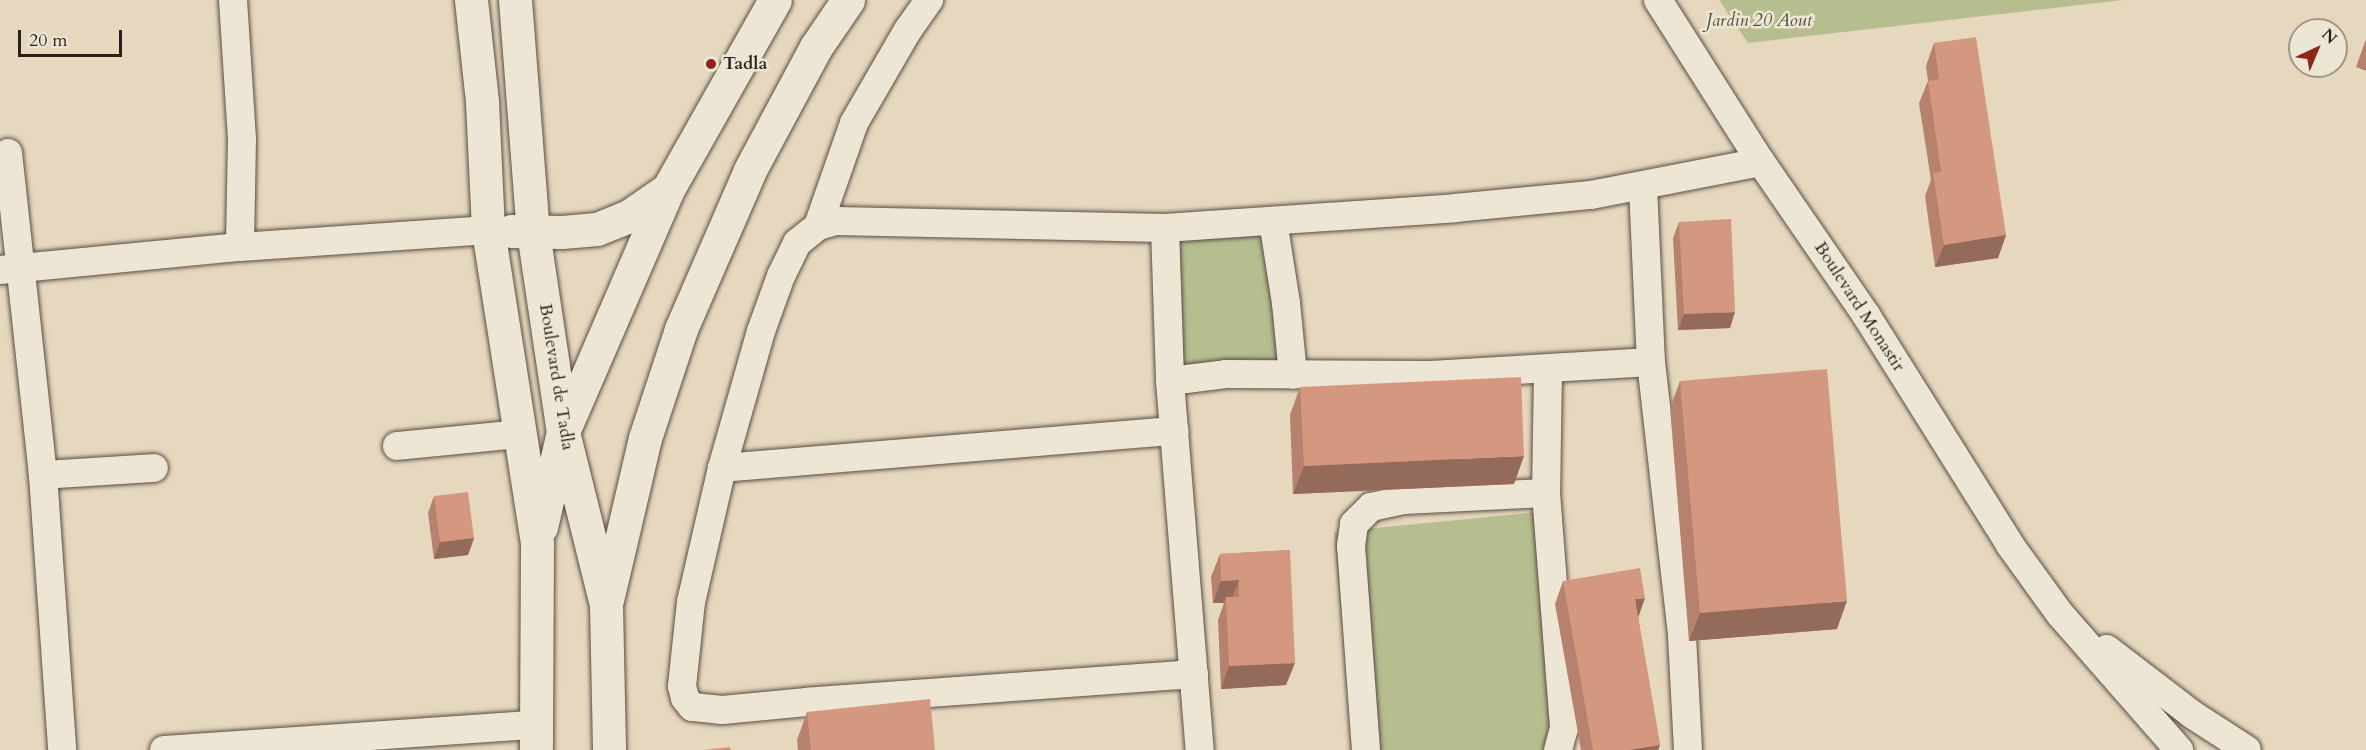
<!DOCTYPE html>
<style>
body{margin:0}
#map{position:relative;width:2366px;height:750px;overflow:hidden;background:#e5d8be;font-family:Cardo,serif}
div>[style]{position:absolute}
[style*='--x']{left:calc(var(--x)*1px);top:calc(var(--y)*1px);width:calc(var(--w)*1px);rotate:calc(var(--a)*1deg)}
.green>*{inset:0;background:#b6be90}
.roads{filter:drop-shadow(0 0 2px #5a4d43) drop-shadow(0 0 2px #5a4d43)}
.street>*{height:28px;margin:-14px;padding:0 14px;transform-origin:14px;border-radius:14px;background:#eee6d5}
.secondary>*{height:33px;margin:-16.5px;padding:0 16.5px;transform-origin:16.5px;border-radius:16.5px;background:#eee6d5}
.wall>*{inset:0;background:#b6826e}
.shaded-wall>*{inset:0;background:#946a5a}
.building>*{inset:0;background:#d49780}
.dots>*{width:16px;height:16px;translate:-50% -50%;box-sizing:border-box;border:3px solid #eee6d5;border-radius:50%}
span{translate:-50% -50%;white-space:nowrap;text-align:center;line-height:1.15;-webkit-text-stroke:5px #eee6d5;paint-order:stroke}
.park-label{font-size:18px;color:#554f3d;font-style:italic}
.poi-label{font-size:18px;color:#2c1f1a;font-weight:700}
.left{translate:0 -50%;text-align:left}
.street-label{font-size:18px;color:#2c1f1a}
.north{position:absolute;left:2288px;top:18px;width:60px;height:60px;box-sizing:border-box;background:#eee6d5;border:2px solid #a0968a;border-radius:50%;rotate:44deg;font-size:16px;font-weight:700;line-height:24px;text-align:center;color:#2c1f1a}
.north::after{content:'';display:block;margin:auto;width:21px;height:27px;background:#8f2418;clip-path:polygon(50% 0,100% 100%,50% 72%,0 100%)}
.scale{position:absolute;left:18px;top:30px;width:104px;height:27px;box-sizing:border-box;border:3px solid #2c1f1a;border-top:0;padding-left:8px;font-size:18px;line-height:21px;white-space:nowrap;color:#2c1f1a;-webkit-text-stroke:4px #eee6d5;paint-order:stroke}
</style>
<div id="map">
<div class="green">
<div style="clip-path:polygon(1719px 0,2123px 0,1748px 43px)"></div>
<div style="clip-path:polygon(1274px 222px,1280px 373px,1166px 393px,1156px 230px)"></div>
<div style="clip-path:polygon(1538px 512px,1557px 750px,1353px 750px,1334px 532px)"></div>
</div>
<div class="roads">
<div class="street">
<div style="--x:233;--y:0;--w:139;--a:86.3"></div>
<div style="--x:242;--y:139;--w:108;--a:91.1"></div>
<div style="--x:1658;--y:0;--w:192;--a:57.6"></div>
<div style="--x:1761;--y:162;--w:186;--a:55.5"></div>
<div style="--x:1866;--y:315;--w:271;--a:57.9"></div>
<div style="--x:2010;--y:545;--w:85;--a:54.1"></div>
<div style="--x:2060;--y:614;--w:181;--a:48.8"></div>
<div style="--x:8;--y:153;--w:324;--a:83.8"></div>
<div style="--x:43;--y:475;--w:276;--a:86"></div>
<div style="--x:1643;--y:187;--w:175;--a:87.4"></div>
<div style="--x:1651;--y:362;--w:276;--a:83.5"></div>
<div style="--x:1682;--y:636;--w:114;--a:87"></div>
<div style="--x:1273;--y:221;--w:83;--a:81"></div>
<div style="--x:1286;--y:303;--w:72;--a:84.4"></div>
<div style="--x:818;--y:226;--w:109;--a:-70.7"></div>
<div style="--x:854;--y:123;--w:108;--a:-59.9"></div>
<div style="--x:908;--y:30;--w:37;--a:-55"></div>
<div style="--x:1165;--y:228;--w:153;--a:88.1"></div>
<div style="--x:1170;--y:381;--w:370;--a:85.4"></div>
<div style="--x:0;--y:270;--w:241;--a:-5.5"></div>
<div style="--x:240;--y:247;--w:249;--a:-3.9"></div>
<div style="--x:1548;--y:370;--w:123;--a:90.9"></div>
<div style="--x:1546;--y:493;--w:236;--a:85.6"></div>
<div style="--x:1564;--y:728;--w:23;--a:105"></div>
<div style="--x:1170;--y:381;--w:56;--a:-7.1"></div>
<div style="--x:1226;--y:374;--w:205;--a:0.3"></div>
<div style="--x:1431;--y:375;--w:220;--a:-3.4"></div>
<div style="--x:397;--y:446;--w:123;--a:-5.6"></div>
<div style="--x:722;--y:468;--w:454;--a:-4.7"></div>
<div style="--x:43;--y:475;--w:111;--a:-3.6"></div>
<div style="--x:2107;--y:649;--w:108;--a:37.5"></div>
<div style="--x:2193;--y:715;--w:64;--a:32.9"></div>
<div style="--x:1194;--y:674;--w:388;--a:175.9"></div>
<div style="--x:807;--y:702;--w:85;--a:174.6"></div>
<div style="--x:722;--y:710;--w:30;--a:-174"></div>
<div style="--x:692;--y:707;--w:11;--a:-128"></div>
<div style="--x:685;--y:698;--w:12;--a:-104"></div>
<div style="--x:682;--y:686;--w:84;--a:-83.9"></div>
<div style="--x:691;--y:602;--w:138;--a:-77"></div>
<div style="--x:722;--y:468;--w:142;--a:-74.1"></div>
<div style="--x:761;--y:331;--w:59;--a:-70"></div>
<div style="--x:781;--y:276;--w:37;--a:-64"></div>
<div style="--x:797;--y:243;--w:27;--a:-39"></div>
<div style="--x:818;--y:226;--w:19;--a:-16"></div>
<div style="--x:836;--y:221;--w:329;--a:1.2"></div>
<div style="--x:1165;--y:228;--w:291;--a:-3.9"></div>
<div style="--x:1455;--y:208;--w:137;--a:-5.5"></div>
<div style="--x:1591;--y:195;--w:173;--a:-11"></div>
<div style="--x:164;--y:750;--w:372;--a:-3.9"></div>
<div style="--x:1366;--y:750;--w:205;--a:-94.2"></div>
<div style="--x:1351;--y:546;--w:22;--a:-82"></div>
<div style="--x:1354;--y:524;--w:24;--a:-45"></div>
<div style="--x:1371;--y:507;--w:33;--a:-12"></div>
<div style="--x:1403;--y:500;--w:143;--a:-2.8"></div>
</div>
<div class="secondary">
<div style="--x:471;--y:0;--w:103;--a:83.8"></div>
<div style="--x:482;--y:102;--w:128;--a:87.3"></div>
<div style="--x:488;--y:230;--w:318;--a:81.1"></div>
<div style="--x:537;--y:544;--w:206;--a:90.3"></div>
<div style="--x:515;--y:0;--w:233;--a:85.6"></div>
<div style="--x:533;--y:232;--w:202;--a:81.5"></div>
<div style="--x:563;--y:432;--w:178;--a:76"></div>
<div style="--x:606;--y:605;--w:145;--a:88.8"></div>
<div style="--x:511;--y:231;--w:51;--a:1.1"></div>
<div style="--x:562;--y:232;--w:35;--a:-5"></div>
<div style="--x:597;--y:229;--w:35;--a:-22"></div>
<div style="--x:629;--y:216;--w:47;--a:-34.7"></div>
<div style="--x:541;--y:527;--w:98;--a:-77"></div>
<div style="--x:563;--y:432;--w:265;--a:-66.6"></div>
<div style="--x:668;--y:189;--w:217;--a:-60.5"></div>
<div style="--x:607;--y:600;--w:166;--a:-76.8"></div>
<div style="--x:645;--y:438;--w:115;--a:-71.7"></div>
<div style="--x:681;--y:329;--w:173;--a:-66.5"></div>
<div style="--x:750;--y:170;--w:140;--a:-61.8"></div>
<div style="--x:816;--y:47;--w:57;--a:-55.8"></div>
</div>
</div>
<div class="wall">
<div style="clip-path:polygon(2366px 39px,2366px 71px,2356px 67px)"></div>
<div style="clip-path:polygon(1934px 43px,2006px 235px,1998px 258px,1935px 267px,1925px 196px,1931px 180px,1919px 103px,1928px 81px,1926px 66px)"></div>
<div style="clip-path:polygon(1679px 222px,1730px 328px,1678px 330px,1673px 238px)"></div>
<div style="clip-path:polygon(1680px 381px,1837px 629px,1689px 641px,1670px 408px)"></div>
<div style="clip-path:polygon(1300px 387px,1514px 484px,1293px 494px,1290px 415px)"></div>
<div style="clip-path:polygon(434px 496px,474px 538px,468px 555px,434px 559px,428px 513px)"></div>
<div style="clip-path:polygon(1290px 550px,1286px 685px,1221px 689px,1218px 620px,1224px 603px,1213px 603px,1211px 577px,1220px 554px)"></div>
<div style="clip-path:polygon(1563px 581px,1638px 617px,1660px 745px,1658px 750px,1581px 750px,1555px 604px)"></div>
<div style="clip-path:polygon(807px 712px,935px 750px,798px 750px,797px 740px)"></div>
</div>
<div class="shaded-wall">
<div style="clip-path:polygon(2006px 235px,1998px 258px,1935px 267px,1944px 245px)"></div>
<div style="clip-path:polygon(1735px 312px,1730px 328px,1678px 330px,1684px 314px)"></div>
<div style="clip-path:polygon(1524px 456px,1514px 484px,1293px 494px,1304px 466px)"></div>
<div style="clip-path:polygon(474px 538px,468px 555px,434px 559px,440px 542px)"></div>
<div style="clip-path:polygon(1239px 580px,1230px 603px,1226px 597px,1224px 603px,1213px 603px,1221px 581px)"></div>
<div style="clip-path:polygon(1645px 598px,1637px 621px,1635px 599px)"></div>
<div style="clip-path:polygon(1847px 601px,1837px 629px,1689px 641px,1700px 613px)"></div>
<div style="clip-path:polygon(1295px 663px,1286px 685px,1221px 689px,1229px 666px)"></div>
<div style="clip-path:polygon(1660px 745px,1658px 750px,1629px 750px)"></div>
</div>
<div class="building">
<div style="clip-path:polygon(1976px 37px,2006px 235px,1944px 245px,1933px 173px,1941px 172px,1928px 81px,1939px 79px,1934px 43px)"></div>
<div style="clip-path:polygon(1731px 219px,1735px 312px,1684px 314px,1679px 222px)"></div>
<div style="clip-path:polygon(1827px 369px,1847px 601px,1700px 613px,1680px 381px)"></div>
<div style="clip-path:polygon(1521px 377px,1524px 456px,1304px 466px,1300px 387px)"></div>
<div style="clip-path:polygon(468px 492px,474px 538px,440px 542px,434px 496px)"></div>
<div style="clip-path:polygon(1290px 550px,1295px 663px,1229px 666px,1226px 597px,1239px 597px,1239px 580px,1221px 581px,1220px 554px)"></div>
<div style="clip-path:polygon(1640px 568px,1645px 598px,1635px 599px,1660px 745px,1629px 750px,1593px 750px,1563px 581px)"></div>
<div style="clip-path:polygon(930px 699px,935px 750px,811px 750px,807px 712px)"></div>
<div style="clip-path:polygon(730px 747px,731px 750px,703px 750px)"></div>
</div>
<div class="dots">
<div style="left:711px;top:64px;background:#8f2418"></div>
</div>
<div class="park-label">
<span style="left:1759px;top:21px">Jardin 20 Aout</span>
</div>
<div class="poi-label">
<span class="left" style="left:723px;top:64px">Tadla</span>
</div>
<div class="street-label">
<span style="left:1859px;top:307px;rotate:57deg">Boulevard Monastir</span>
<span style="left:556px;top:377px;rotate:81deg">Boulevard de Tadla</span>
</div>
<div class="north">N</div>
<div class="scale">20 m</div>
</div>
